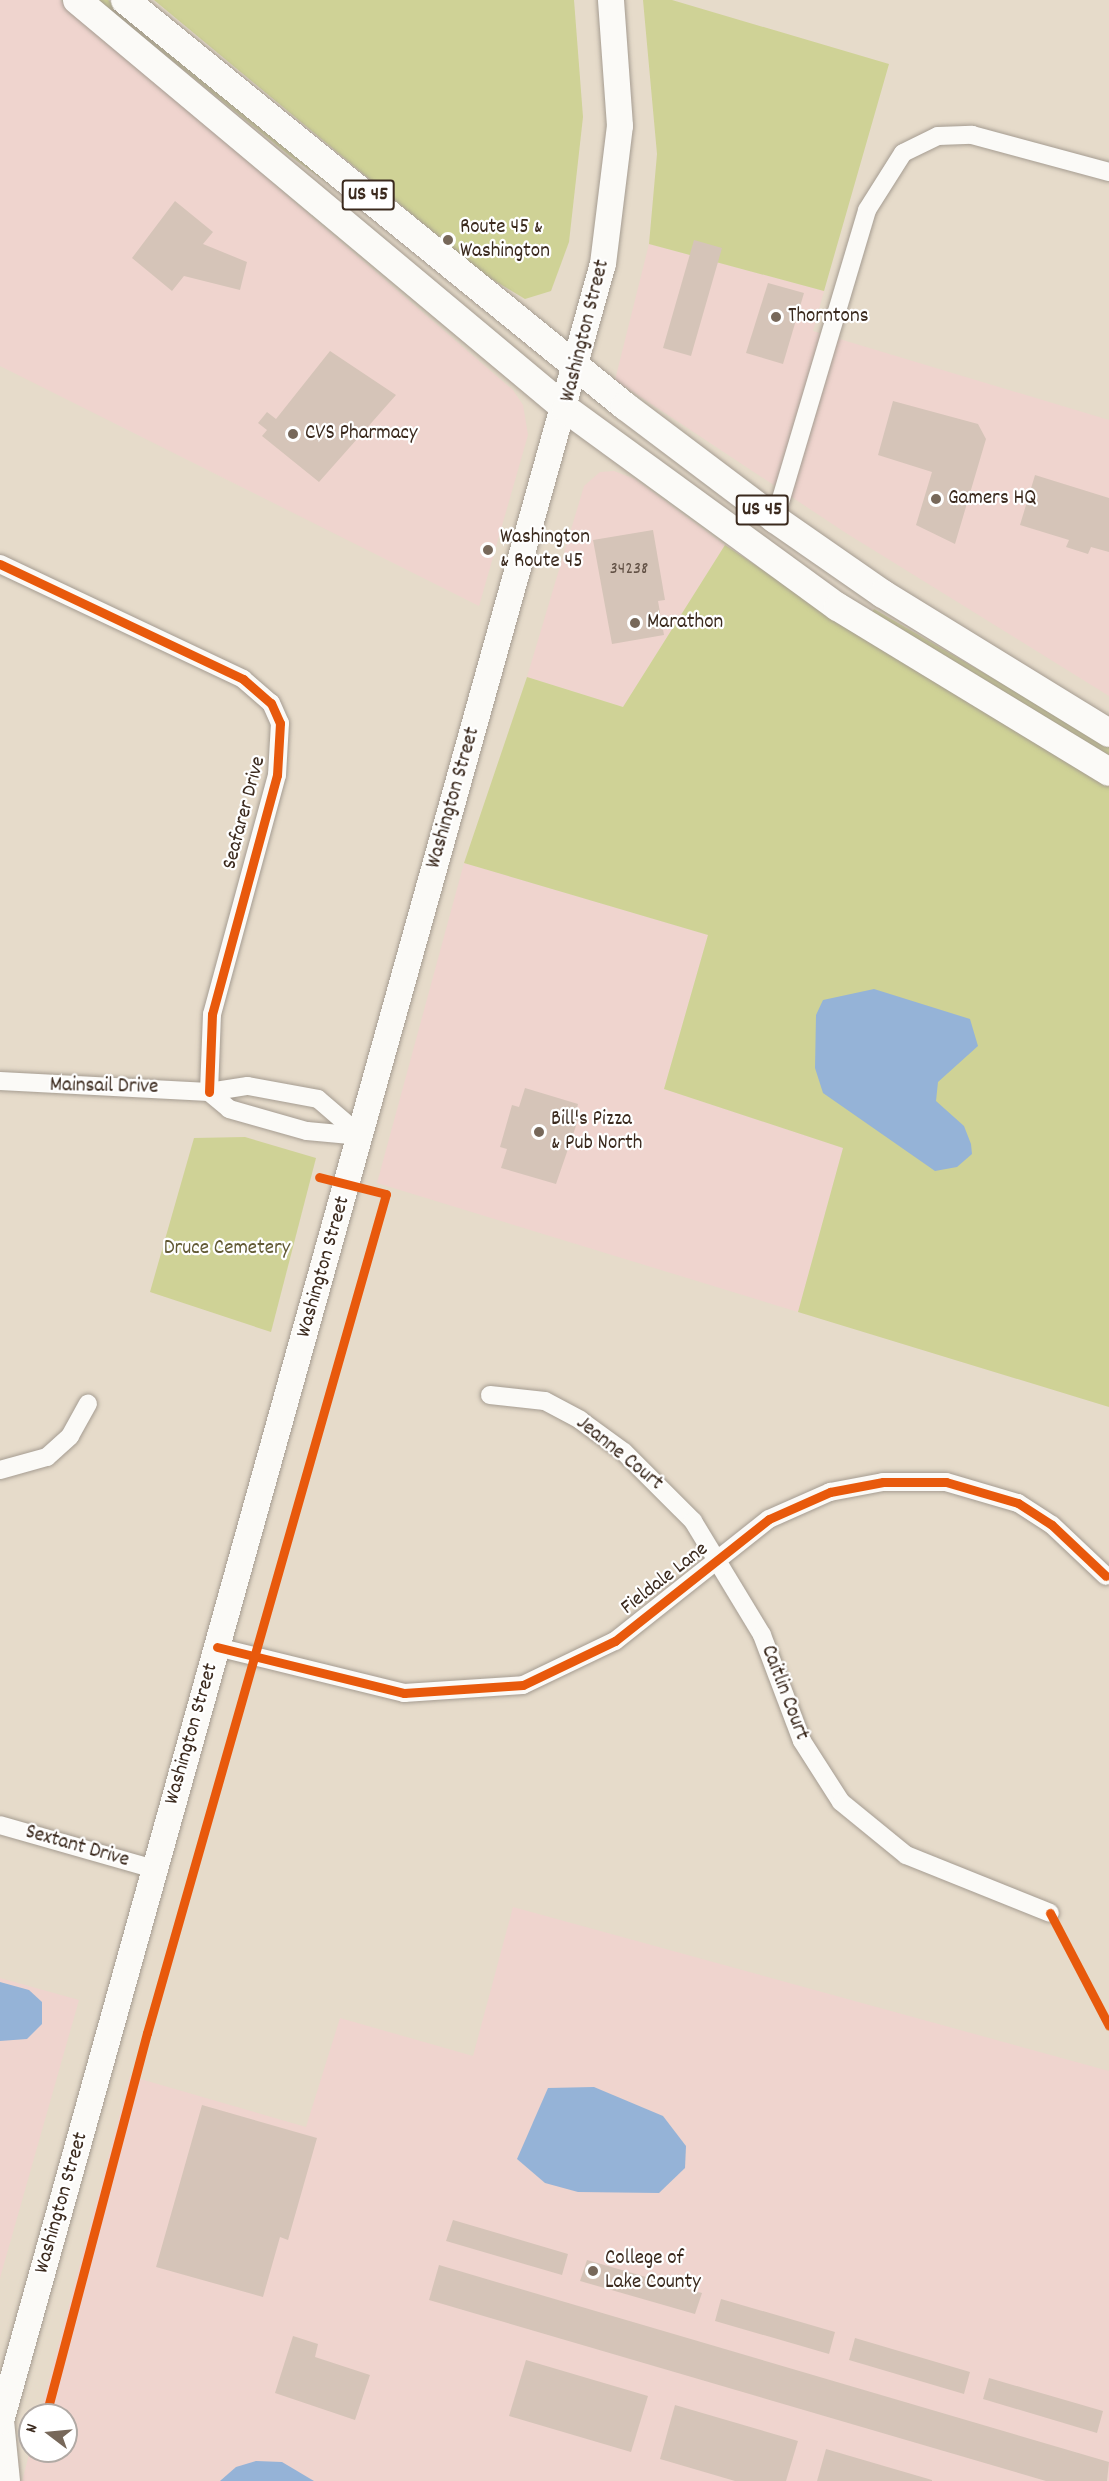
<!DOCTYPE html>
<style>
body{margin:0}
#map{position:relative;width:1109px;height:2481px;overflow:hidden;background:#e6dbca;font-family:Dekko,sans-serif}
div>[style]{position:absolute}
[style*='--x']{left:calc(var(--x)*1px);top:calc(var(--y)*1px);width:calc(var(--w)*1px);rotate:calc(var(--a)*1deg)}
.built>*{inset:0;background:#efd4ce}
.green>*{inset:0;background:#cfd296}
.water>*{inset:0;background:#95b3d7}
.building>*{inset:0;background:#d5c4b8}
.roads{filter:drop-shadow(0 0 2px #a59c91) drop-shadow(0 0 2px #a59c91)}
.minor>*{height:18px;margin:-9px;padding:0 9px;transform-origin:9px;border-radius:9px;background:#fbfaf7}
.secondary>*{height:26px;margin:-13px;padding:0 13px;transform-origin:13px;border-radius:13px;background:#fbfaf7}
.primary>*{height:28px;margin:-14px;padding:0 14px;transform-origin:14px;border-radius:14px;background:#fbfaf7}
.cycleway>*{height:9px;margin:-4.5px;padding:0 4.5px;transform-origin:4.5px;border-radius:4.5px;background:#e8590c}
.dots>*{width:16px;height:16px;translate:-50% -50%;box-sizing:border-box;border:3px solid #fff;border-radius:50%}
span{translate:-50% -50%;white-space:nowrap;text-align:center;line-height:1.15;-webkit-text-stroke:4.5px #fff;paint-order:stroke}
.number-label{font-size:18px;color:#625145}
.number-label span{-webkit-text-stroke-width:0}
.shield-label span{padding:2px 4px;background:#fff;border:2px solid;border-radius:4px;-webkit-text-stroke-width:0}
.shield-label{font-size:20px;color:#3b2a1e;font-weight:700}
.poi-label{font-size:21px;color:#3b2a1e}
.left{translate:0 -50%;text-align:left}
.street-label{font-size:21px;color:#3b2a1e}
.park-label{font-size:21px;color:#625a35}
.north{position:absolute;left:18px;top:2403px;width:60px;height:60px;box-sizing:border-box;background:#fff;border:2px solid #b1aaa5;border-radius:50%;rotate:286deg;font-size:16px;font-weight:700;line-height:24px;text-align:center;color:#3b2a1e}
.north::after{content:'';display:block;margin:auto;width:21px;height:27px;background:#77685a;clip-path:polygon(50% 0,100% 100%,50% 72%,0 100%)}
</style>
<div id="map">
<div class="built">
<div style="clip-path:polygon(0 0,60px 0,513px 390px,523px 405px,528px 435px,479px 606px,0 366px)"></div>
<div style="clip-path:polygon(649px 244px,824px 291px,813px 331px,1109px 420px,1109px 696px,846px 533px,615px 380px)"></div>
<div style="clip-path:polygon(614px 471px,635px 479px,725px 545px,623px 707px,527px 677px,584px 486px,600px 472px)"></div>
<div style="clip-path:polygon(464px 863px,708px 935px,664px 1089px,843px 1148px,798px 1312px,377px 1183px)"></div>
<div style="clip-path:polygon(513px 1907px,1109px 2071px,1109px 2481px,22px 2481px,30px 2451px,66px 2451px,66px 2415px,40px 2415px,130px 2076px,306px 2127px,340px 2018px,473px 2056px)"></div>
<div style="clip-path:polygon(0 1978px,79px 2000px,0 2278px)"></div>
</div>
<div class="green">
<div style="clip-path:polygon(98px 0,108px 0,332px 180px,329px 184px,290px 156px)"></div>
<div style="clip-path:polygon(154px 0,574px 0,583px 117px,569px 242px,551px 291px,525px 299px,485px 275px)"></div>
<div style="clip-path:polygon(643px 0,672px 0,889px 64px,824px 291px,649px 244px,657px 154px)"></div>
<div style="clip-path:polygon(725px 545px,903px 662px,1109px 785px,1109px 1407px,798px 1312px,843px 1148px,664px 1089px,708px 935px,464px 863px,527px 677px,623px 707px)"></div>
<div style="clip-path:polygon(874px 609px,1109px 746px,1109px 758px,871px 614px)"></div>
<div style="clip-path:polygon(245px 1137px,316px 1158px,271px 1332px,150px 1292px,194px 1138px)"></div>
</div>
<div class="water">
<div style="clip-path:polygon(874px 989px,970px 1019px,978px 1046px,938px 1082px,936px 1101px,964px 1126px,971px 1144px,972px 1154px,957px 1167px,935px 1171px,823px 1093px,815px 1068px,816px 1015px,823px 1000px)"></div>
<div style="clip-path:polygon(0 1982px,29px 1990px,42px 2002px,42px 2024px,27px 2039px,0 2041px)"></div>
<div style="clip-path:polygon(594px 2087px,663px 2116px,686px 2146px,685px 2168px,659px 2193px,578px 2192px,545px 2183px,517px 2159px,548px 2088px)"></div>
<div style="clip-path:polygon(256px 2461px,282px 2462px,314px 2481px,220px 2481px,236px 2467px)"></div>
</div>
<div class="building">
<div style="clip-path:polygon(175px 201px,213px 232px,203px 244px,247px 262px,240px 290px,184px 276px,172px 291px,132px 258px)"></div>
<div style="clip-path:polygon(694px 240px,722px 248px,691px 356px,663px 348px)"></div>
<div style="clip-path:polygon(768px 283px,804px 293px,783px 364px,746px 353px)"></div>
<div style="clip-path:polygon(330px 351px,396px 395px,319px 482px,262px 436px,267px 430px,258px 423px,267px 412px,276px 419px)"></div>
<div style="clip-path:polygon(893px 401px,978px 424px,986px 439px,955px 544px,916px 525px,932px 472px,878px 455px)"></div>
<div style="clip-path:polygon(1035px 475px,1109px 498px,1109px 552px,1091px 547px,1088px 554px,1066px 547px,1069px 540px,1020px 525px)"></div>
<div style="clip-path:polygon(653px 530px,665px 600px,658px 601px,664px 635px,612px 644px,593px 540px)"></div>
<div style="clip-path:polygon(525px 1088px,578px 1104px,575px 1116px,579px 1117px,556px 1184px,501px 1168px,507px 1149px,500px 1147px,512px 1105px,519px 1107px)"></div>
<div style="clip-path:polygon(202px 2105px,317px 2138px,288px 2240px,280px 2237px,263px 2297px,156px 2267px)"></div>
<div style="clip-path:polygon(453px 2220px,568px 2254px,562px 2275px,446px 2241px)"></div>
<div style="clip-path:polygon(587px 2260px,702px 2293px,695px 2314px,580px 2281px)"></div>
<div style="clip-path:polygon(439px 2265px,1109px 2462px,1107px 2481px,1046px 2481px,429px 2300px)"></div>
<div style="clip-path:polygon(721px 2299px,835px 2332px,829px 2354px,715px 2321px)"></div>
<div style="clip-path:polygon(293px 2336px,318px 2344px,315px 2357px,370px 2375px,355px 2420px,275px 2393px)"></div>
<div style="clip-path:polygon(855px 2338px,970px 2372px,964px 2394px,849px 2360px)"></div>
<div style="clip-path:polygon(526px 2360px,648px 2396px,631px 2452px,509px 2416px)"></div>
<div style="clip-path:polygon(989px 2378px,1103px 2411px,1097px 2433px,983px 2399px)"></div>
<div style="clip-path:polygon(675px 2405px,798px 2441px,786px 2481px,735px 2481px,660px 2459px)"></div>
<div style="clip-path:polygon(826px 2449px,932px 2480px,932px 2481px,817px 2481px)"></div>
</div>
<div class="roads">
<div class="minor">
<div style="--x:775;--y:519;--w:322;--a:-73.4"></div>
<div style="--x:867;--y:210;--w:67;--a:-57.7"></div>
<div style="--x:903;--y:153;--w:39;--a:-26"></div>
<div style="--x:938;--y:136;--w:34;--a:-2"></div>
<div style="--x:972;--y:135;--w:142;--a:15.1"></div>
<div style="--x:0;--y:564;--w:269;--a:25.3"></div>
<div style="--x:243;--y:679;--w:37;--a:41"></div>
<div style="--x:271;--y:703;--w:22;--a:66"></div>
<div style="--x:280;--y:723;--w:52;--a:93.3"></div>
<div style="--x:277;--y:775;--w:248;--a:105.2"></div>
<div style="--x:212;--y:1014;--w:78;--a:92.2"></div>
<div style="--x:0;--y:1081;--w:209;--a:3"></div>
<div style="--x:209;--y:1092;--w:39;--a:-9"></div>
<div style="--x:248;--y:1086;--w:71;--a:10.5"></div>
<div style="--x:318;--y:1099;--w:57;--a:40.7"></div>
<div style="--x:209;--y:1092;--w:26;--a:40"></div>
<div style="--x:229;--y:1109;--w:81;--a:15.8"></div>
<div style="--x:307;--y:1131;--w:54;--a:5.3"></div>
<div style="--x:490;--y:1395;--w:55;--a:6.2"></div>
<div style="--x:545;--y:1401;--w:40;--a:28"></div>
<div style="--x:580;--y:1420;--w:54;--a:36"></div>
<div style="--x:624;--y:1452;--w:98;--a:45"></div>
<div style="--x:693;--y:1521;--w:133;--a:58.8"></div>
<div style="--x:762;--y:1635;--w:113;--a:69.3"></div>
<div style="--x:802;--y:1741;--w:72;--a:57.4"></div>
<div style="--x:841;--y:1802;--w:84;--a:39.2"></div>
<div style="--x:906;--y:1855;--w:155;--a:21.9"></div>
<div style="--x:0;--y:1470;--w:49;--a:-15.5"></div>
<div style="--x:47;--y:1457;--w:31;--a:-42"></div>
<div style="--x:70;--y:1436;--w:37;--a:-61"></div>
<div style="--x:217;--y:1647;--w:193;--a:13.8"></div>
<div style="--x:404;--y:1693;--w:119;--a:-3.8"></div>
<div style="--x:523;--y:1685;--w:102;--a:-25.6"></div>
<div style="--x:615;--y:1641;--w:196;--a:-38.4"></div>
<div style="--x:769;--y:1519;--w:67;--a:-23.9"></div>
<div style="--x:830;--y:1492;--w:54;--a:-10.7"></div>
<div style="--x:883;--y:1482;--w:63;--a:0"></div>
<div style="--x:946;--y:1482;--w:75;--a:16.3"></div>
<div style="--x:1018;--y:1503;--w:40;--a:32.9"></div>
<div style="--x:1052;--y:1525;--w:74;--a:43.4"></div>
<div style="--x:0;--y:1825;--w:160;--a:15.9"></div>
</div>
<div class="secondary">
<div style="--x:7;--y:2481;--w:60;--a:-95.7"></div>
<div style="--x:1;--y:2421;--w:2239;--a:-74.41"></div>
<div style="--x:603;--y:264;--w:139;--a:-83"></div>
<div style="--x:620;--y:126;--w:126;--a:-94.1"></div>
</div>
<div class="primary">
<div style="--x:77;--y:0;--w:637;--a:39.91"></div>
<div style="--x:566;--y:409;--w:336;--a:36.1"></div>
<div style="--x:838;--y:607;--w:317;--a:31.3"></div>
<div style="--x:125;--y:0;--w:644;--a:39.08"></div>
<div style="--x:625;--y:406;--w:188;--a:37"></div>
<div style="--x:775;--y:519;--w:131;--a:34.8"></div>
<div style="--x:883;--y:594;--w:265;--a:31.6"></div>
</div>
</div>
<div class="cycleway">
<div style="--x:0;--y:564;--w:269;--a:25.3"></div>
<div style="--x:243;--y:679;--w:37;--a:41"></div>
<div style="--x:271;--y:703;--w:22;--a:66"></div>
<div style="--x:280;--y:723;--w:52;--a:93.3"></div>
<div style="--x:277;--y:775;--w:248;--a:105.2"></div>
<div style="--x:212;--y:1014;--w:78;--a:92.2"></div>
<div style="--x:217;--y:1647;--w:193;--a:13.8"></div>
<div style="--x:404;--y:1693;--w:119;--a:-3.8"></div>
<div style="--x:523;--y:1685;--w:102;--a:-25.6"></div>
<div style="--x:615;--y:1641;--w:196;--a:-38.4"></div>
<div style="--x:769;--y:1519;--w:67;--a:-23.9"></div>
<div style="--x:830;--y:1492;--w:54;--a:-10.7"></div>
<div style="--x:883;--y:1482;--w:63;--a:0"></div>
<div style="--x:946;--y:1482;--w:75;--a:16.3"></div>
<div style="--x:1018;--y:1503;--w:40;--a:32.9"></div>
<div style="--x:1052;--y:1525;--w:74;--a:43.4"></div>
<div style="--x:1050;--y:1913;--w:127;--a:62.4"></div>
<div style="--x:46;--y:2415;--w:395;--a:-75.2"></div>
<div style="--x:147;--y:2033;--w:872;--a:-74.1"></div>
<div style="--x:386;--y:1194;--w:69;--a:-165.8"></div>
</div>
<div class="dots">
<div style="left:448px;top:240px;background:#77685a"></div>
<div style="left:776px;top:317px;background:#77685a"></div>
<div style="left:293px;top:434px;background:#77685a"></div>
<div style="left:936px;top:499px;background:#77685a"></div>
<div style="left:488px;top:550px;background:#77685a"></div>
<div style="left:635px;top:623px;background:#77685a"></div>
<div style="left:539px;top:1132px;background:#77685a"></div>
<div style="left:593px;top:2271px;background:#77685a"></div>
</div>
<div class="number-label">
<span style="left:629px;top:570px">34238</span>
</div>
<div class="shield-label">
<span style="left:368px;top:195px">US 45</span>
<span style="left:762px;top:510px">US 45</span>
</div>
<div class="poi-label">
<span class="left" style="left:460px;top:240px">Route 45 &amp;<br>Washington</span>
<span class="left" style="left:788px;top:317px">Thorntons</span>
<span class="left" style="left:305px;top:434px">CVS Pharmacy</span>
<span class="left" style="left:948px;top:499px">Gamers HQ</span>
<span class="left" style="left:500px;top:550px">Washington<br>&amp; Route 45</span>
<span class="left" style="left:647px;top:623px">Marathon</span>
<span class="left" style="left:551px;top:1132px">Bill's Pizza<br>&amp; Pub North</span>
<span class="left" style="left:605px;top:2271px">College of<br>Lake County</span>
</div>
<div class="street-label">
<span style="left:586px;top:331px;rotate:-76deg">Washington Street</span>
<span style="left:454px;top:798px;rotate:-74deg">Washington Street</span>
<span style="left:245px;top:813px;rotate:-75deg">Seafarer Drive</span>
<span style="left:104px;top:1087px;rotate:1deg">Mainsail Drive</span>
<span style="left:324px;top:1267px;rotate:-74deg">Washington Street</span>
<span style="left:619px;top:1454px;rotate:39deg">Jeanne Court</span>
<span style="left:665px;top:1579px;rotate:-38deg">Fieldale Lane</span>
<span style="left:784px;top:1693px;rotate:69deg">Caitlin Court</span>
<span style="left:192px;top:1734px;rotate:-74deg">Washington Street</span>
<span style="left:77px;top:1847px;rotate:16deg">Sextant Drive</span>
<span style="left:62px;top:2203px;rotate:-74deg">Washington Street</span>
</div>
<div class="park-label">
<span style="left:227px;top:1249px">Druce Cemetery</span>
</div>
<div class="north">N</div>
</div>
